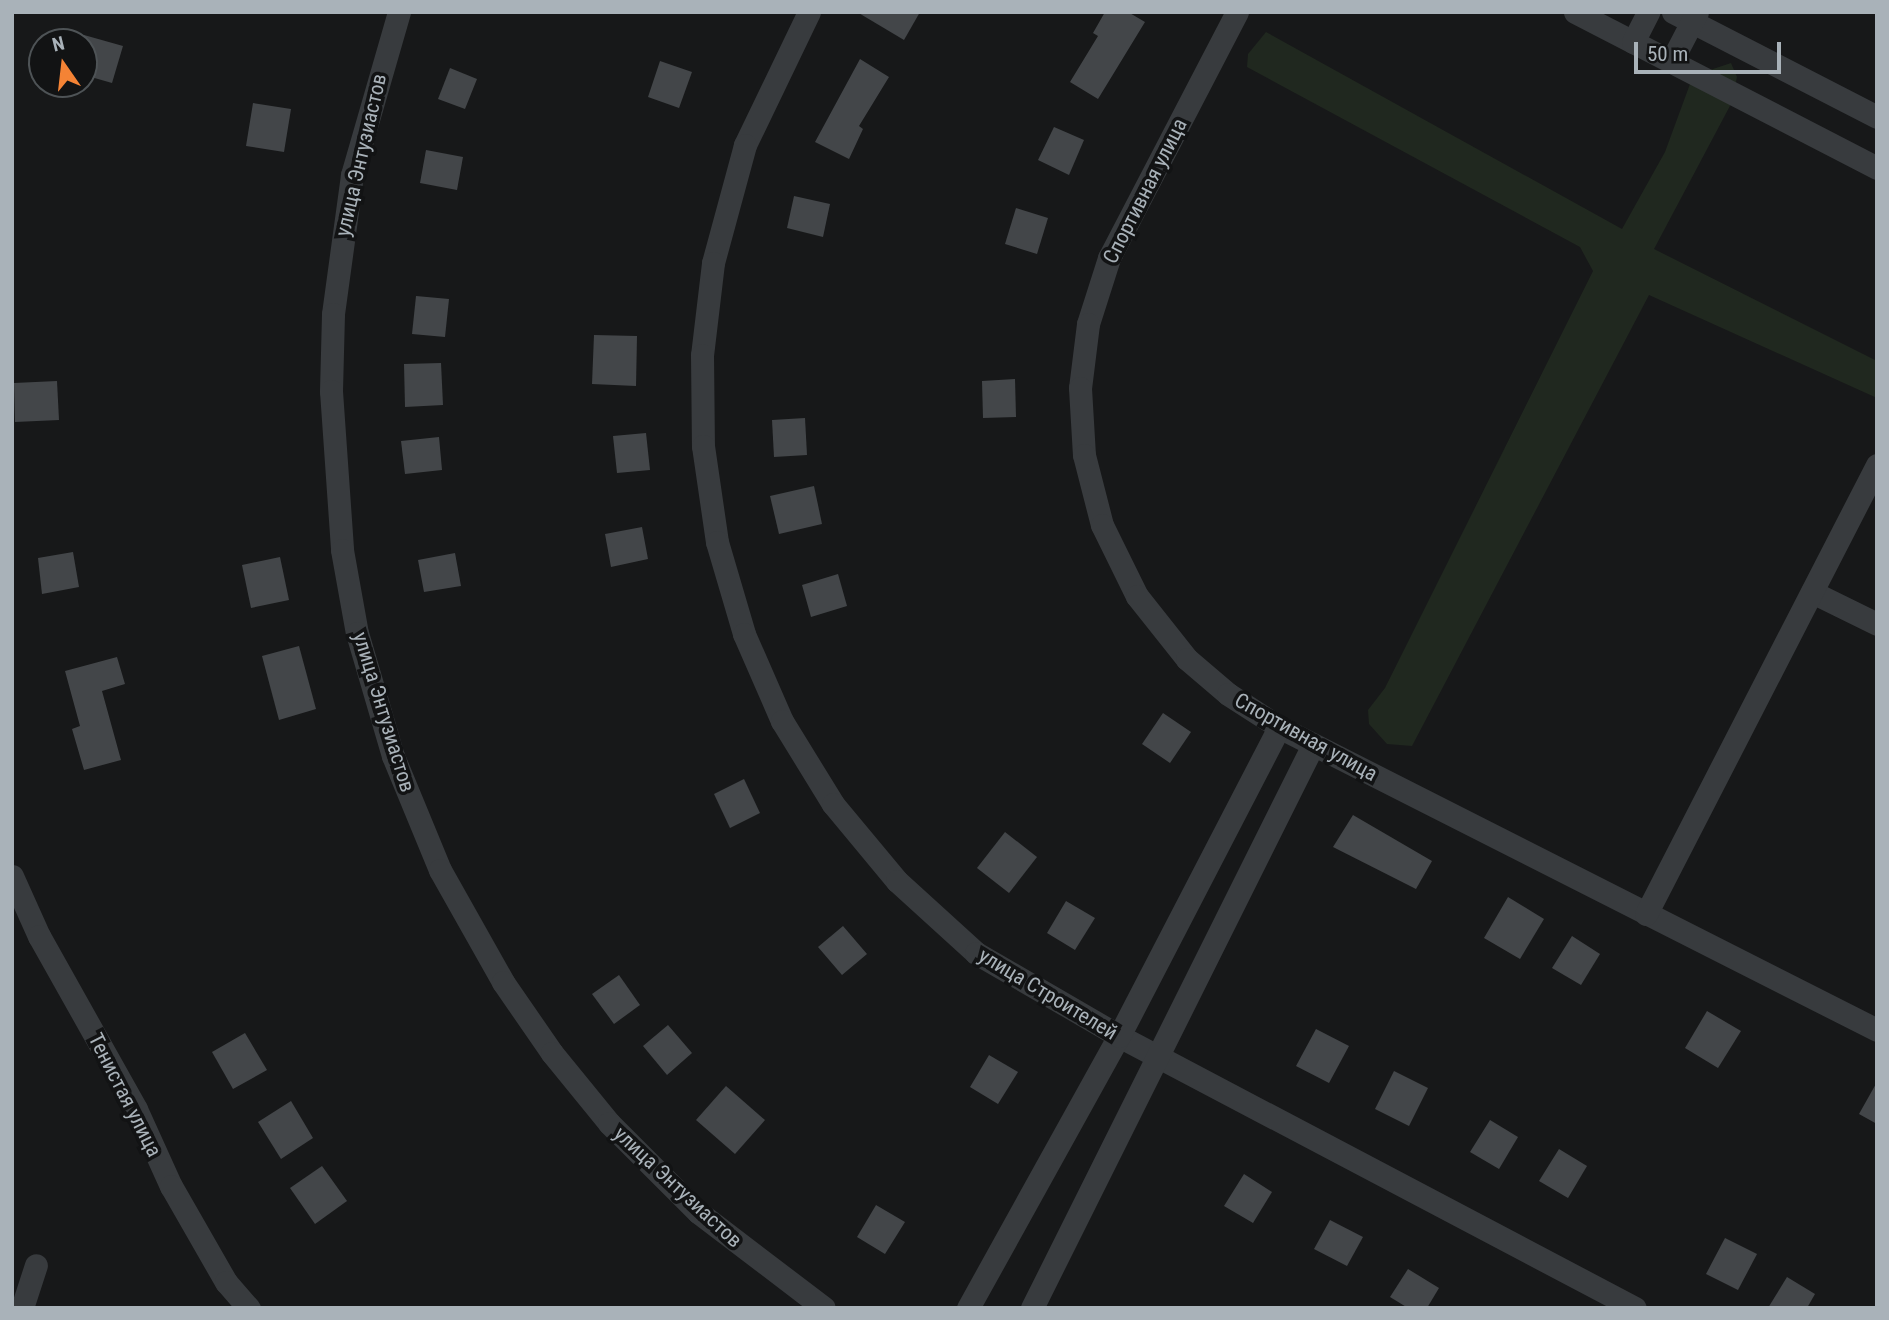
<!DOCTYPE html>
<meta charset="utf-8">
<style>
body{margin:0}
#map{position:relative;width:1889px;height:1320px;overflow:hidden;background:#171819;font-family:"Roboto Condensed",sans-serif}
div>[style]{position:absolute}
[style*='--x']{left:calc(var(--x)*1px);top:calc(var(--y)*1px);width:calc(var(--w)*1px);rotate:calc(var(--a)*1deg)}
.green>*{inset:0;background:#20281f}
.building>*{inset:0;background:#434649}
.minor>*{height:23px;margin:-11.5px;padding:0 11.5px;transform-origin:11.5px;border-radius:11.5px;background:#383b3e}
span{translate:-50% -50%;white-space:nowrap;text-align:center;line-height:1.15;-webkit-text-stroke:7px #121314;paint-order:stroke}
.street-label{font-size:21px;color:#a9b2b9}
.frame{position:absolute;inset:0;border:14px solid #a9b2b9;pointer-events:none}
.north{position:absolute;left:28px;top:28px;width:70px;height:70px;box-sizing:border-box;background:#121314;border:2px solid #4e5356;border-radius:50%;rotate:346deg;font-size:19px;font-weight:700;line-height:28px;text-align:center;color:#a9b2b9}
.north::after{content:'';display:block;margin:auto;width:24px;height:32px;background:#f48335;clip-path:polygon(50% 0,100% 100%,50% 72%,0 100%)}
.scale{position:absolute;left:1634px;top:42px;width:147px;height:32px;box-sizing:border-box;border:4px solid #a9b2b9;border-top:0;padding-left:9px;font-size:21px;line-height:24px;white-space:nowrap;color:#a9b2b9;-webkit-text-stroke:5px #121314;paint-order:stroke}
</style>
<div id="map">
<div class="green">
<div style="clip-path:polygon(1266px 32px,1622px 229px,1665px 152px,1690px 84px,1701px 73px,1731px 63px,1737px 77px,1731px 104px,1654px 249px,1877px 361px,1877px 398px,1649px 295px,1412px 746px,1387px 744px,1369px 724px,1368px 710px,1385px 688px,1593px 271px,1580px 247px,1247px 67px,1248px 54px)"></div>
</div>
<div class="building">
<div style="clip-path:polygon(857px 12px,920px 12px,904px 40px)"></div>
<div style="clip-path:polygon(1105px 12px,1128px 12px,1145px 22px,1098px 99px,1070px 82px,1098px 36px,1093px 33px)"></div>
<div style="clip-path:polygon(84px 35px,123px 46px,112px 83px,84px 75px)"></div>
<div style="clip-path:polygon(860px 59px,889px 77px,859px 126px,863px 129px,849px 159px,815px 142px)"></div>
<div style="clip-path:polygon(660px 61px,692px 72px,679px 108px,648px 97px)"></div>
<div style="clip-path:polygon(450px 68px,477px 79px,465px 109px,438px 99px)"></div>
<div style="clip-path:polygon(253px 103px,291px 109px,284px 152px,246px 146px)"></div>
<div style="clip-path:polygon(1054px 127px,1084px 140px,1069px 175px,1038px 160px)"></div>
<div style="clip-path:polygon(426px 150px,463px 157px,457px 190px,420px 183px)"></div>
<div style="clip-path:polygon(794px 196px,830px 204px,823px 237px,787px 228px)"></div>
<div style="clip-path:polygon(1016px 208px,1048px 218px,1037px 254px,1005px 244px)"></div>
<div style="clip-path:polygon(416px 296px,449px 299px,445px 337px,412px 334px)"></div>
<div style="clip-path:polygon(594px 335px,637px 336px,636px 386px,592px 384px)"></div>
<div style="clip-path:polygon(441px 363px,443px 405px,405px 407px,404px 364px)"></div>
<div style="clip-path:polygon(1015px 379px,1016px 417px,983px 418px,982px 381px)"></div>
<div style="clip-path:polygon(57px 381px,59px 420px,15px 422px,14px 383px)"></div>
<div style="clip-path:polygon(805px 418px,807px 455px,774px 457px,772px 420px)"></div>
<div style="clip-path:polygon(646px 433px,650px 470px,617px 473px,613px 436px)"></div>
<div style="clip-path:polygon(439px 437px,442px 470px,405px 474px,401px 441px)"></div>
<div style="clip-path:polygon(814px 486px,822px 524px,779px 534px,770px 496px)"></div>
<div style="clip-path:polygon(642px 527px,648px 559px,611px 567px,605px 534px)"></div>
<div style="clip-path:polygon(73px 552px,79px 587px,42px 594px,38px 558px)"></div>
<div style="clip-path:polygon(455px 553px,461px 586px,424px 592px,418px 560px)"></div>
<div style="clip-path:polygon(280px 557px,289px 600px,251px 608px,242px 565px)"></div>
<div style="clip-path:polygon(838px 574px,847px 606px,811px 617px,802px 585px)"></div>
<div style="clip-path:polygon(299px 646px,316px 709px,279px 720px,262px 656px)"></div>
<div style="clip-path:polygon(117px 657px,125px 684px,102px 691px,121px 760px,84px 770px,72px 729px,80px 726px,65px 671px)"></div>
<div style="clip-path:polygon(1163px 713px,1191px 732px,1170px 763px,1142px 744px)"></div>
<div style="clip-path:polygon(744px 779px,760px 813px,730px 828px,714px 794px)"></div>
<div style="clip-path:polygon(1353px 815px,1432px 861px,1416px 889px,1333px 847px)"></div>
<div style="clip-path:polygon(1005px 832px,1037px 857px,1009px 893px,977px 868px)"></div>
<div style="clip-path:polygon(1508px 897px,1544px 919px,1520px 959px,1484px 938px)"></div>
<div style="clip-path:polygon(1066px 901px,1095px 918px,1075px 950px,1047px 933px)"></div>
<div style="clip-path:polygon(843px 926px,867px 954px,842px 975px,818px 947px)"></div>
<div style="clip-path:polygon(1572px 936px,1600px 954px,1581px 985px,1552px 968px)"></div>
<div style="clip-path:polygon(619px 975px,640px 1005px,614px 1024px,592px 994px)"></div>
<div style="clip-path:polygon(1707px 1011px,1741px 1031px,1718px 1068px,1685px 1048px)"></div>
<div style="clip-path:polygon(668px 1025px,692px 1053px,667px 1075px,643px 1046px)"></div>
<div style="clip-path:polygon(1316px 1029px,1349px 1046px,1329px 1083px,1296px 1066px)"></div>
<div style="clip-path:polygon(245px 1033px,267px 1070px,233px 1089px,212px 1052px)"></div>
<div style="clip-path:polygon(989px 1055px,1018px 1072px,998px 1104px,970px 1087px)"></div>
<div style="clip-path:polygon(1394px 1071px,1428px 1088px,1409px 1126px,1375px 1109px)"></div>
<div style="clip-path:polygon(1877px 1082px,1877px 1124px,1859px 1114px)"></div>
<div style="clip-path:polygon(726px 1086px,765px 1120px,735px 1154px,696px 1120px)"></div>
<div style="clip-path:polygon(291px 1101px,313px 1138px,281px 1159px,258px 1122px)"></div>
<div style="clip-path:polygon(1490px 1120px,1518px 1137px,1499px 1169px,1470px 1152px)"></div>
<div style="clip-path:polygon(1559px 1149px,1587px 1166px,1568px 1198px,1539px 1181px)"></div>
<div style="clip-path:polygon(322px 1166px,347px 1201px,315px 1224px,290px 1188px)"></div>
<div style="clip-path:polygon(1244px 1174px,1272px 1192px,1253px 1223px,1224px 1206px)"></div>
<div style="clip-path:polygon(876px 1205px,905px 1222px,885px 1254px,857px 1237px)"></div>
<div style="clip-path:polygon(1330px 1220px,1363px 1237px,1347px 1266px,1314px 1249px)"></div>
<div style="clip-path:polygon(1725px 1238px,1757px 1254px,1738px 1290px,1706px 1274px)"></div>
<div style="clip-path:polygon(1408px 1269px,1439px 1288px,1427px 1308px,1408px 1308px,1390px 1297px)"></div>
<div style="clip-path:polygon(1787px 1277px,1815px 1294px,1807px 1308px,1768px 1308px)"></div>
</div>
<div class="minor">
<div style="--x:399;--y:12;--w:170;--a:106.1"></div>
<div style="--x:352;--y:175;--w:140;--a:97.8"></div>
<div style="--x:333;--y:314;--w:77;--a:91.5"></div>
<div style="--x:331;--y:391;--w:159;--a:86"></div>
<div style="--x:342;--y:550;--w:84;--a:79.8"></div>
<div style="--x:357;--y:633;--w:128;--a:73.7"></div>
<div style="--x:393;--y:756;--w:123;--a:67.6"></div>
<div style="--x:440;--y:870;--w:129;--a:60.6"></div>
<div style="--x:503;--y:982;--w:86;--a:55.4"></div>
<div style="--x:552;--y:1053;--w:90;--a:50.8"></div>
<div style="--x:609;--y:1123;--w:126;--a:45"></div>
<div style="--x:698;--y:1212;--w:158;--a:37.3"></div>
<div style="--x:809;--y:12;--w:148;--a:115.7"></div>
<div style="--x:745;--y:145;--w:122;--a:105.2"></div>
<div style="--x:713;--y:263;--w:93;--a:96.8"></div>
<div style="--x:702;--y:355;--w:91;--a:89.4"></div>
<div style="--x:703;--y:446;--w:97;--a:81.7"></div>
<div style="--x:717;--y:542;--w:96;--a:73.6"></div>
<div style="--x:744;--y:634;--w:95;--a:66.4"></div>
<div style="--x:782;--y:721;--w:97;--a:58.4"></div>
<div style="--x:833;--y:804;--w:100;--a:50.3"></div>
<div style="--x:897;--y:881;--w:107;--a:42.3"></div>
<div style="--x:976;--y:953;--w:165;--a:30.1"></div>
<div style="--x:1119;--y:1036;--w:583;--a:27.8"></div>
<div style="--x:1237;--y:12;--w:277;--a:117.5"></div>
<div style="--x:1109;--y:258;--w:69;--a:107.7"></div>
<div style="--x:1088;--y:324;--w:64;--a:97.1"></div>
<div style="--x:1080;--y:388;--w:67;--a:86.6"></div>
<div style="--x:1084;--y:455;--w:72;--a:75.6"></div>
<div style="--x:1102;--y:525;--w:79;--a:63.8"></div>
<div style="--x:1137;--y:596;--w:80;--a:51.6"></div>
<div style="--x:1187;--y:659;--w:54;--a:40.5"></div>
<div style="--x:1228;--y:694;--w:61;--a:32.9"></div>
<div style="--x:1279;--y:727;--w:670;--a:26.87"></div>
<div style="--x:1575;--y:12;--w:340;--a:27.3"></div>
<div style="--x:1673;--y:12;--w:229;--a:27.2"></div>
<div style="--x:1633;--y:42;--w:34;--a:-63"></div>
<div style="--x:1671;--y:62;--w:56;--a:-62.5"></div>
<div style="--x:1812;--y:592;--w:72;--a:26.2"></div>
<div style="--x:12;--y:876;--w:66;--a:65.8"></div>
<div style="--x:39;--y:936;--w:198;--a:60.7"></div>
<div style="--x:136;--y:1109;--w:85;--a:65.6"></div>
<div style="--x:171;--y:1186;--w:111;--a:60.2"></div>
<div style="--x:226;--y:1282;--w:35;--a:49"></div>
<div style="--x:1646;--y:914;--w:505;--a:-62.78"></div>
<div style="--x:22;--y:1308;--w:45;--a:-72"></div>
<div style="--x:968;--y:1308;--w:311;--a:-61"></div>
<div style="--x:1119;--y:1036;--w:348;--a:-62.6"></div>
<div style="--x:1032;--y:1308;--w:629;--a:-63.48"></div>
</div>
<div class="street-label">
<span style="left:361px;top:155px;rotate:-77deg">улица Энтузиастов</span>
<span style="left:1145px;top:191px;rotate:-63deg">Спортивная улица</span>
<span style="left:384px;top:712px;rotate:73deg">улица Энтузиастов</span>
<span style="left:1306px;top:737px;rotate:29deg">Спортивная улица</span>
<span style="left:1048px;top:994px;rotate:31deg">улица Строителей</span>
<span style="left:125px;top:1095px;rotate:63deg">Тенистая улица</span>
<span style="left:678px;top:1187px;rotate:43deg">улица Энтузиастов</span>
</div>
<div class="frame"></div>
<div class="north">N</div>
<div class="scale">50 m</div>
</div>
